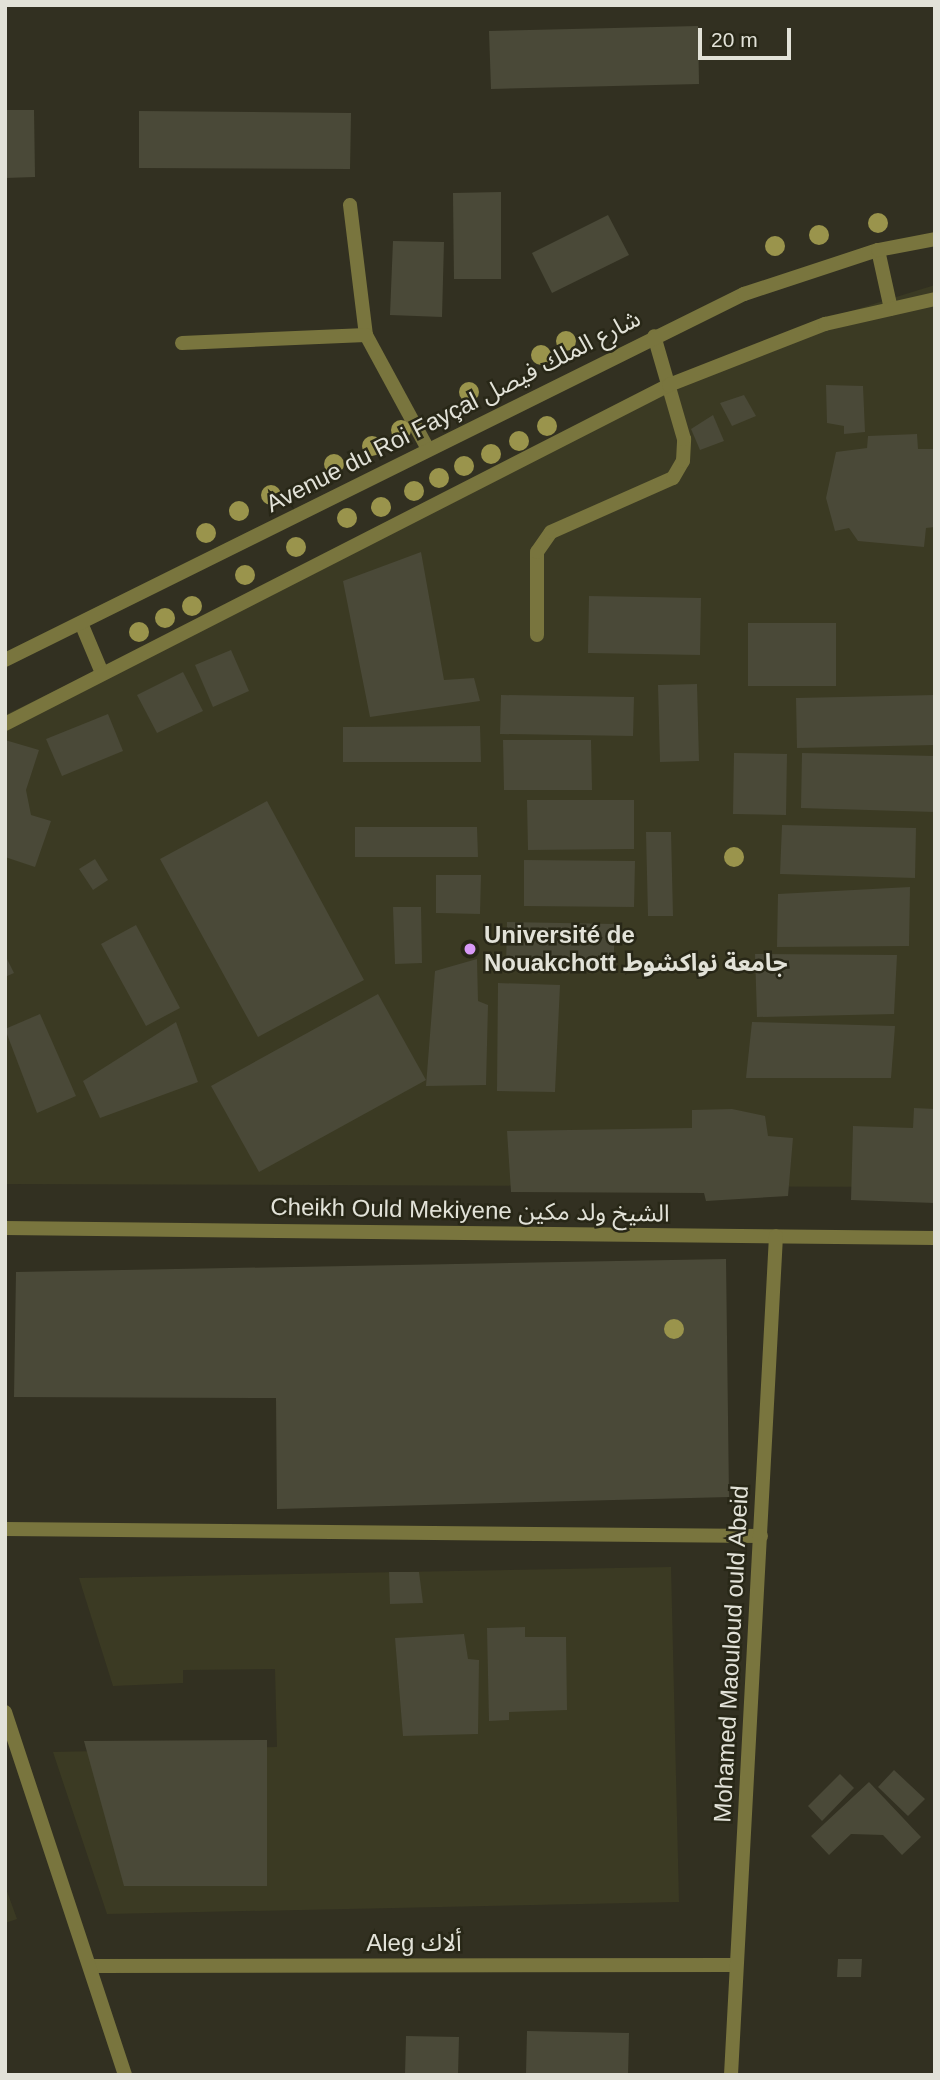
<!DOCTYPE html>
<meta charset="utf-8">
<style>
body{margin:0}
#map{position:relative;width:940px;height:2080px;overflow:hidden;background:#323021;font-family:Helvetica,"Noto Sans Arabic",sans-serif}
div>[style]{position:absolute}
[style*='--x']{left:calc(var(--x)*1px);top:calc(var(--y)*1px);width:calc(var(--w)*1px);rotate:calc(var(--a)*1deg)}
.built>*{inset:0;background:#3b3a23}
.building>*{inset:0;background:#4a4938}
.service>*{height:14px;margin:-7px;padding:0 7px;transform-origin:7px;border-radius:7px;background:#79753e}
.minor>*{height:14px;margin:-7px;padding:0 7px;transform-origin:7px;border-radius:7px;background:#79753e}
.tertiary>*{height:14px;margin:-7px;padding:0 7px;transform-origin:7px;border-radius:7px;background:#79753e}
.trees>*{width:20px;height:20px;margin:-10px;border-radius:50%;background:#9a944c}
.dots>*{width:19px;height:19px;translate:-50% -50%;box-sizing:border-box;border:4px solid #282717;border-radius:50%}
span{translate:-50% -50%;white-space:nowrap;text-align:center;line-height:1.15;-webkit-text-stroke:5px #282717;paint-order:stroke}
.street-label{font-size:24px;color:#e2e2d8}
.poi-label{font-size:24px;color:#e2e2d8;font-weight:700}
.left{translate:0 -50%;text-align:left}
.frame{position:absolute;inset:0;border:7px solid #e2e2d8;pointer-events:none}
.scale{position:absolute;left:698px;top:28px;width:93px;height:32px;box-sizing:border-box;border:4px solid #e2e2d8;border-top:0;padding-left:9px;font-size:21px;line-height:24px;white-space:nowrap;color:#e2e2d8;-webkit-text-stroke:5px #282717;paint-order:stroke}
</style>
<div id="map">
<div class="built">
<div style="clip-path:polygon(935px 285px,935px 1187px,5px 1184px,5px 715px,796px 328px)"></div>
<div style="clip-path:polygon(671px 1567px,679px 1902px,107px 1914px,53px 1752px,277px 1747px,275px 1669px,183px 1670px,183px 1683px,113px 1686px,79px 1578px)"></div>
<div style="clip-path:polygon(5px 1886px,17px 1919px,5px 1923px)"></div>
</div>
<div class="building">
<div style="clip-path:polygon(698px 26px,699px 84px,491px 89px,489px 31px)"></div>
<div style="clip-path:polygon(5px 110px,34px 110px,35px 177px,5px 178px)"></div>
<div style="clip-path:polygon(139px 111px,351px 113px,350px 169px,139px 168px)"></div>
<div style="clip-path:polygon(501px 192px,501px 279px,454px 279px,453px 193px)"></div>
<div style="clip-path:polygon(608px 215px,629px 255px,552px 293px,532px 253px)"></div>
<div style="clip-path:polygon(393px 241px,444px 242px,442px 317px,390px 315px)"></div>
<div style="clip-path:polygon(826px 385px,863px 386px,865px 432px,844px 434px,844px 426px,827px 423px)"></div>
<div style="clip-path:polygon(744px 395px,756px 416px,732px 426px,720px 403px)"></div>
<div style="clip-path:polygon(713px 415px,724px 441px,700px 450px,691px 429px)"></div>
<div style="clip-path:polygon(917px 434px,918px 449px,935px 449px,935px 527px,926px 528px,924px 547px,858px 541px,849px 528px,835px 531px,826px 498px,836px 452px,867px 448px,868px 436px)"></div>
<div style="clip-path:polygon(421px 552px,444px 680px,474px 678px,480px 701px,370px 717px,343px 581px)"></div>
<div style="clip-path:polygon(589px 596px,701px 598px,700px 655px,588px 653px)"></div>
<div style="clip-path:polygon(748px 623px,836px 623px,836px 686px,748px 686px)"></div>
<div style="clip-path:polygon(231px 650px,249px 691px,213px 707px,195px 665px)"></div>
<div style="clip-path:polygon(183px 672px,203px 711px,157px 733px,137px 695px)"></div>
<div style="clip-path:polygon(697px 684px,699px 761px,660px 762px,658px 685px)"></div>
<div style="clip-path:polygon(501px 695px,634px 697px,633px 736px,500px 734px)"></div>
<div style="clip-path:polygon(935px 695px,935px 745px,797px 748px,796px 698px)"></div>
<div style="clip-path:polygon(108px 714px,123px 751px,62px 776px,46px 739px)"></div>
<div style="clip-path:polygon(480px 726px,481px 762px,343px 762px,343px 727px)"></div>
<div style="clip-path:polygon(5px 740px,39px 750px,26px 790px,31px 815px,51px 821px,35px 867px,5px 857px)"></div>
<div style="clip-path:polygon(503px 740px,591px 740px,592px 790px,504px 790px)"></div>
<div style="clip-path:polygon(734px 753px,787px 754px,786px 815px,733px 814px)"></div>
<div style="clip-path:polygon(802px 753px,935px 756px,935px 812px,801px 808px)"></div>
<div style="clip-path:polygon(527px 800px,634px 800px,634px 849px,528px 850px)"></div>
<div style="clip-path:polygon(267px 801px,364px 980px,258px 1037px,160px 859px)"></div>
<div style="clip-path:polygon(782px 825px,916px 828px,915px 878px,780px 874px)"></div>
<div style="clip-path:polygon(355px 827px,477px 827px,478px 857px,355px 857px)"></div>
<div style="clip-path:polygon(646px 832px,671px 832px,673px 916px,648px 916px)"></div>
<div style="clip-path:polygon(95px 859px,108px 880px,93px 890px,79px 869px)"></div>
<div style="clip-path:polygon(524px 860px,635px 861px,634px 907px,524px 906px)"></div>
<div style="clip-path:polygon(436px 875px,481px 875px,480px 914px,436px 913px)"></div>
<div style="clip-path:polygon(910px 887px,909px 946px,777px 947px,778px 894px)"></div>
<div style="clip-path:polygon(393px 907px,421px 907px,422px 963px,395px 964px)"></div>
<div style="clip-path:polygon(507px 922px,614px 924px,614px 969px,506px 968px)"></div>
<div style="clip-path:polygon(136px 925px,180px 1008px,146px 1026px,101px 944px)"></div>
<div style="clip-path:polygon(755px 954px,897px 955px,894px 1014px,757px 1017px)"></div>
<div style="clip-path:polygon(5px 955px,14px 973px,5px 977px)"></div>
<div style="clip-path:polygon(477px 959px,478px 1001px,488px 1005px,486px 1085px,426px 1086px,435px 971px)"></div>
<div style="clip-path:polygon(498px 983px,560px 985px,555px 1092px,497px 1091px)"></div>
<div style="clip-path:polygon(378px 994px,426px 1080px,259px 1172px,211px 1086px)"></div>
<div style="clip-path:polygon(40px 1014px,76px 1096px,37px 1113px,5px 1029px)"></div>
<div style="clip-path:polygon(176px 1022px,198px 1082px,100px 1118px,83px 1081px)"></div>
<div style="clip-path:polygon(752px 1022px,895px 1026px,891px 1078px,746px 1078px)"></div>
<div style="clip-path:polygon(914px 1108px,935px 1109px,935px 1203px,851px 1200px,853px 1126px,913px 1128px)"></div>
<div style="clip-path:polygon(732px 1109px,765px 1116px,768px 1136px,793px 1138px,788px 1196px,706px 1201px,704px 1193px,511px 1192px,507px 1131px,692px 1128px,692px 1110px)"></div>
<div style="clip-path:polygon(726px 1259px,729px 1497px,277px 1509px,276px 1398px,14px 1397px,16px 1272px)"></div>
<div style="clip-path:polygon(389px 1572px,419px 1572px,423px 1603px,390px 1604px)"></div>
<div style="clip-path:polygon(525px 1627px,525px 1637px,566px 1637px,567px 1710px,509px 1712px,509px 1720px,489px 1721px,487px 1628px)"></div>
<div style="clip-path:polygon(464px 1634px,468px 1659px,479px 1660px,478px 1734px,403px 1736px,395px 1638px)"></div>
<div style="clip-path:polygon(267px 1740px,267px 1886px,124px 1886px,84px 1741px)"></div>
<div style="clip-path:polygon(894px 1770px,925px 1799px,908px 1816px,878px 1787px)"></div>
<div style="clip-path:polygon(840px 1774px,854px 1788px,822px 1821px,808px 1806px)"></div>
<div style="clip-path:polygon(869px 1782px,921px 1837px,902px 1855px,883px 1835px,851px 1834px,829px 1855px,811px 1836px)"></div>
<div style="clip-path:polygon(838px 1959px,862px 1959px,861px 1977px,837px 1977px)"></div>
<div style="clip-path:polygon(527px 2031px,629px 2033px,628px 2075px,526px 2075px)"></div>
<div style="clip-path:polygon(406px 2036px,459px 2037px,458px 2075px,405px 2075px)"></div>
</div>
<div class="service">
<div style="--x:350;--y:205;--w:131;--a:83"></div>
<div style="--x:366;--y:335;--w:130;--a:61.5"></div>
<div style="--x:878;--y:250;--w:60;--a:77.6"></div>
<div style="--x:182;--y:343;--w:184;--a:-2.5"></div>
<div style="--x:81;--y:623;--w:54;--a:67.2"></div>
<div style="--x:537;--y:635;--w:83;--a:-90"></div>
<div style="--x:537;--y:552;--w:24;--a:-55"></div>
<div style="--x:551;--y:532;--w:133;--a:-23.9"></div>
<div style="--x:673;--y:478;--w:20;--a:-60"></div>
<div style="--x:683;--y:461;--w:22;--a:-87"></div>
<div style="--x:684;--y:439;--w:107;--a:-106.2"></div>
<div style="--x:5;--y:724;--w:746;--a:-27.05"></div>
<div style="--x:669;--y:385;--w:168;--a:-21.4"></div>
<div style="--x:825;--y:324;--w:113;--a:-12.8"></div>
<div style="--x:5;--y:1228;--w:930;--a:0.62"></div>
<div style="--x:5;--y:1529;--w:756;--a:0.53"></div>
<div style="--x:93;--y:1966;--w:642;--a:-0.09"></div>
<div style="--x:731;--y:2075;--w:840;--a:-86.93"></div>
</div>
<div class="minor">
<div style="--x:5;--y:1712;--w:382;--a:71.7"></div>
</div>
<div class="tertiary">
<div style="--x:5;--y:660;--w:825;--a:-26.35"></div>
<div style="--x:744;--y:294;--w:141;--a:-18.2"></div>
<div style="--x:878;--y:250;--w:58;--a:-10.9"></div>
</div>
<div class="trees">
<div style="left:878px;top:223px"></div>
<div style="left:819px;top:235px"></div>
<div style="left:775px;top:246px"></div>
<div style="left:566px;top:341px"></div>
<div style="left:541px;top:355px"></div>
<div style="left:469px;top:392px"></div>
<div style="left:547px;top:426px"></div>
<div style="left:401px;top:430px"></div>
<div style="left:519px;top:441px"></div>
<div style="left:372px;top:446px"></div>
<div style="left:491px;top:454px"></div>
<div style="left:334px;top:464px"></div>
<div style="left:464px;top:466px"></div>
<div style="left:439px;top:478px"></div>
<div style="left:414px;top:491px"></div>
<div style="left:271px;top:495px"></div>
<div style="left:381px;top:507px"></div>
<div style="left:239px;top:511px"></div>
<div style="left:347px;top:518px"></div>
<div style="left:206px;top:533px"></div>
<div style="left:296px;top:547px"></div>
<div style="left:245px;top:575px"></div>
<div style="left:192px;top:606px"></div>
<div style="left:165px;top:618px"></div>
<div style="left:139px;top:632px"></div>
<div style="left:734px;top:857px"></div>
<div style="left:674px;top:1329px"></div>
</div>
<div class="dots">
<div style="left:470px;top:949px;background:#d99af7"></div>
</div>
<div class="street-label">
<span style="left:453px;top:411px;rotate:-27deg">Avenue du Roi Fayçal شارع الملك فيصل</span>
<span style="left:470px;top:1210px;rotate:1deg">Cheikh Ould Mekiyene الشيخ ولد مكين</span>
<span style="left:731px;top:1654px;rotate:-87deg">Mohamed Maouloud ould Abeid</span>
<span style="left:414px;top:1943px">Aleg ألاك</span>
</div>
<div class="poi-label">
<span class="left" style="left:484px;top:949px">Université de<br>Nouakchott جامعة نواكشوط</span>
</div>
<div class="frame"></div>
<div class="scale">20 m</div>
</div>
